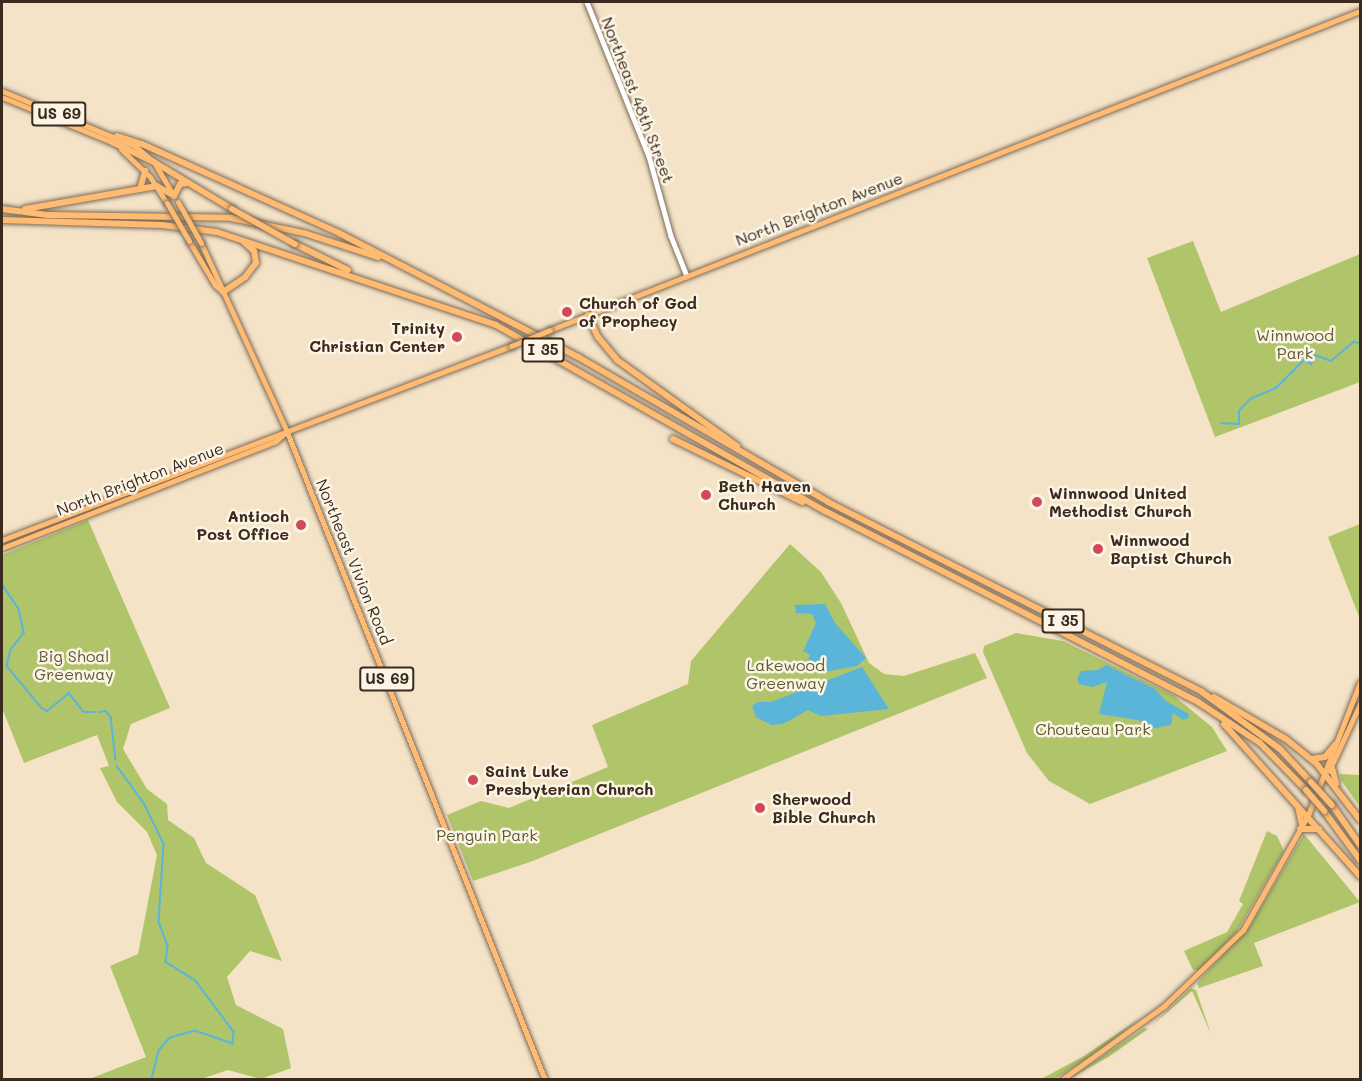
<!DOCTYPE html>
<style>
body{margin:0}
#map{position:relative;width:1362px;height:1081px;overflow:hidden;background:#f4e3c7;font-family:Mali,sans-serif}
div>[style]{position:absolute}
[style*='--x']{left:calc(var(--x)*1px);top:calc(var(--y)*1px);width:calc(var(--w)*1px);rotate:calc(var(--a)*1deg)}
.green>*{inset:0;background:#b0c569}
.water>*{inset:0;background:#5ab5d8}
.stream>*{height:1.5px;margin:-0.75px;padding:0 0.75px;transform-origin:0.75px;border-radius:0.75px;background:#5ab5d8}
.roads{filter:drop-shadow(0 0 2px #7c6b59) drop-shadow(0 0 2px #7c6b59)}
.minor>*{height:4.5px;margin:-2.25px;padding:0 2.25px;transform-origin:2.25px;border-radius:2.25px;background:#fff}
.major>*{height:5px;margin:-2.5px;padding:0 2.5px;transform-origin:2.5px;border-radius:2.5px;background:#febb71}
.highway>*{height:6px;margin:-3px;padding:0 3px;transform-origin:3px;border-radius:3px;background:#febb71}
.bridges{filter:drop-shadow(0 0 2px #7c6b59) drop-shadow(0 0 2px #7c6b59)}
.major-bridge>*{height:5px;margin:-2.5px;padding:0 2.5px;transform-origin:2.5px;border-radius:2.5px;background:#febb71}
.highway-bridge>*{height:6px;margin:-3px;padding:0 3px;transform-origin:3px;border-radius:3px;background:#febb71}
.dots>*{width:16px;height:16px;translate:-50% -50%;box-sizing:border-box;border:3px solid #fcf5e5;border-radius:50%}
span{translate:-50% -50%;white-space:nowrap;text-align:center;line-height:1.15;-webkit-text-stroke:5px #fcf5e5;paint-order:stroke}
.shield-label span{padding:2px 4px;background:#fcf5e5;border:2px solid;border-radius:4px;-webkit-text-stroke-width:0}
.shield-label{font-size:15px;color:#3b2a1e;font-weight:700}
.street-label{font-size:16px;color:#3b2a1e}
.poi-label{font-size:16px;color:#3b2a1e;font-weight:700}
.left{translate:0 -50%;text-align:left}
.right{translate:-100% -50%;text-align:right}
.park-label{font-size:16px;color:#5e5834}
.frame{position:absolute;inset:0;border:3px solid #3b2a1e;pointer-events:none}
</style>
<div id="map">
<div class="green">
<div style="clip-path:polygon(1193px 241px,1221px 312px,1360px 254px,1360px 382px,1215px 437px,1147px 258px)"></div>
<div style="clip-path:polygon(88px 520px,170px 708px,131px 724px,123px 749px,147px 789px,167px 804px,168px 820px,194px 838px,206px 863px,255px 895px,282px 961px,250px 951px,227px 977px,236px 1005px,283px 1029px,291px 1068px,261px 1079px,228px 1070px,201px 1079px,89px 1079px,146px 1057px,110px 966px,138px 954px,157px 855px,147px 832px,117px 802px,100px 768px,109px 766px,97px 735px,24px 763px,2px 708px,2px 555px)"></div>
<div style="clip-path:polygon(1360px 524px,1360px 619px,1328px 537px)"></div>
<div style="clip-path:polygon(790px 544px,821px 572px,841px 603px,869px 663px,884px 674px,904px 676px,975px 653px,987px 678px,530px 862px,473px 881px,447px 815px,481px 801px,509px 808px,608px 767px,592px 725px,688px 684px,691px 661px)"></div>
<div style="clip-path:polygon(1016px 633px,1063px 641px,1173px 695px,1212px 727px,1227px 751px,1090px 804px,1049px 781px,1027px 753px,983px 652px,984px 646px)"></div>
<div style="clip-path:polygon(1340px 774px,1360px 775px,1360px 807px,1341px 780px)"></div>
<div style="clip-path:polygon(1267px 831px,1277px 836px,1284px 851px,1236px 933px,1199px 970px,1193px 970px,1184px 951px,1227px 932px,1243px 904px,1239px 901px)"></div>
<div style="clip-path:polygon(1304px 834px,1360px 902px,1254px 943px,1263px 966px,1199px 988px,1197px 983px,1204px 975px,1250px 926px)"></div>
<div style="clip-path:polygon(1191px 988px,1196px 990px,1211px 1034px,1192px 991px,1151px 1026px)"></div>
<div style="clip-path:polygon(1140px 1018px,1101px 1050px,1056px 1078px,1039px 1080px,1084px 1056px)"></div>
<div style="clip-path:polygon(1144px 1028px,1148px 1029px,1110px 1056px,1069px 1079px)"></div>
</div>
<div class="water">
<div style="clip-path:polygon(825px 604px,835px 623px,866px 658px,857px 666px,824px 672px,804px 671px,810px 655px,803px 651px,816px 623px,812px 614px,796px 613px,795px 605px)"></div>
<div style="clip-path:polygon(1106px 665px,1155px 689px,1166px 701px,1189px 714px,1188px 718px,1183px 720px,1173px 713px,1171px 725px,1150px 729px,1138px 720px,1099px 714px,1107px 682px,1092px 687px,1079px 684px,1077px 679px,1081px 671px,1098px 670px)"></div>
<div style="clip-path:polygon(862px 667px,889px 709px,821px 716px,808px 710px,783px 724px,771px 725px,756px 717px,752px 706px,758px 702px,771px 702px)"></div>
</div>
<div class="stream">
<div style="--x:1221;--y:423;--w:18;--a:3"></div>
<div style="--x:1239;--y:424;--w:13;--a:-90"></div>
<div style="--x:1239;--y:411;--w:16;--a:-47"></div>
<div style="--x:1250;--y:399;--w:28;--a:-23"></div>
<div style="--x:1276;--y:388;--w:40;--a:-45"></div>
<div style="--x:1304;--y:360;--w:8;--a:30"></div>
<div style="--x:1311;--y:364;--w:10;--a:-61"></div>
<div style="--x:1316;--y:355;--w:16;--a:22"></div>
<div style="--x:1331;--y:361;--w:30;--a:-40"></div>
<div style="--x:1354;--y:342;--w:6;--a:9"></div>
<div style="--x:2;--y:584;--w:30;--a:56"></div>
<div style="--x:19;--y:609;--w:25;--a:78"></div>
<div style="--x:24;--y:633;--w:21;--a:127"></div>
<div style="--x:11;--y:650;--w:16;--a:104"></div>
<div style="--x:7;--y:666;--w:55;--a:50.2"></div>
<div style="--x:42;--y:708;--w:6;--a:31"></div>
<div style="--x:47;--y:711;--w:28;--a:-39"></div>
<div style="--x:69;--y:693;--w:24;--a:52"></div>
<div style="--x:84;--y:712;--w:10;--a:0"></div>
<div style="--x:99;--y:712;--w:7;--a:-8"></div>
<div style="--x:106;--y:711;--w:8;--a:50"></div>
<div style="--x:111;--y:717;--w:43;--a:83.4"></div>
<div style="--x:117;--y:766;--w:46;--a:53.9"></div>
<div style="--x:144;--y:803;--w:46;--a:64"></div>
<div style="--x:164;--y:844;--w:78;--a:93.7"></div>
<div style="--x:159;--y:922;--w:26;--a:69"></div>
<div style="--x:168;--y:946;--w:16;--a:97"></div>
<div style="--x:166;--y:962;--w:36;--a:32"></div>
<div style="--x:196;--y:981;--w:64;--a:53.3"></div>
<div style="--x:234;--y:1032;--w:12;--a:95"></div>
<div style="--x:233;--y:1044;--w:40;--a:-161.1"></div>
<div style="--x:195;--y:1031;--w:26;--a:164"></div>
<div style="--x:170;--y:1038;--w:17;--a:130"></div>
<div style="--x:159;--y:1051;--w:30;--a:104"></div>
</div>
<div class="roads">
<div class="minor">
<div style="--x:587;--y:2;--w:166;--a:68.1"></div>
<div style="--x:649;--y:156;--w:83;--a:74.6"></div>
<div style="--x:671;--y:236;--w:43;--a:68.2"></div>
</div>
<div class="major">
<div style="--x:2;--y:91;--w:144;--a:22.5"></div>
<div style="--x:135;--y:146;--w:25;--a:40"></div>
<div style="--x:154;--y:162;--w:39;--a:60"></div>
<div style="--x:2;--y:97;--w:121;--a:22.3"></div>
<div style="--x:121;--y:149;--w:40;--a:44"></div>
<div style="--x:150;--y:177;--w:31;--a:57"></div>
<div style="--x:189;--y:241;--w:51;--a:59.4"></div>
<div style="--x:215;--y:285;--w:11;--a:41"></div>
<div style="--x:201;--y:243;--w:208;--a:65.5"></div>
<div style="--x:287;--y:432;--w:697;--a:68.29"></div>
<div style="--x:550;--y:330;--w:871;--a:-21.5"></div>
<div style="--x:2;--y:540;--w:545;--a:-20.86"></div>
<div style="--x:2;--y:548;--w:294;--a:-21.3"></div>
<div style="--x:276;--y:441;--w:12;--a:-42"></div>
<div style="--x:1329;--y:771;--w:74;--a:-65.2"></div>
<div style="--x:1061;--y:1080;--w:127;--a:-35.7"></div>
<div style="--x:1164;--y:1006;--w:110;--a:-43.9"></div>
<div style="--x:1243;--y:930;--w:132;--a:-60.5"></div>
<div style="--x:1308;--y:815;--w:143;--a:-68.6"></div>
</div>
<div class="highway">
<div style="--x:117;--y:136;--w:26;--a:18"></div>
<div style="--x:142;--y:144;--w:216;--a:24.3"></div>
<div style="--x:339;--y:233;--w:271;--a:27.4"></div>
<div style="--x:580;--y:358;--w:287;--a:30.1"></div>
<div style="--x:828;--y:502;--w:419;--a:26.9"></div>
<div style="--x:1202;--y:692;--w:97;--a:36.2"></div>
<div style="--x:1280;--y:749;--w:45;--a:46.8"></div>
<div style="--x:112;--y:142;--w:47;--a:25.5"></div>
<div style="--x:154;--y:162;--w:91;--a:31.1"></div>
<div style="--x:140;--y:189;--w:19;--a:-74"></div>
<div style="--x:2;--y:209;--w:46;--a:7.4"></div>
<div style="--x:48;--y:215;--w:183;--a:0.9"></div>
<div style="--x:231;--y:218;--w:75;--a:11.6"></div>
<div style="--x:304;--y:233;--w:78;--a:18"></div>
<div style="--x:25;--y:209;--w:134;--a:-9.9"></div>
<div style="--x:157;--y:186;--w:20;--a:30"></div>
<div style="--x:174;--y:196;--w:13;--a:-63"></div>
<div style="--x:180;--y:184;--w:8;--a:-7"></div>
<div style="--x:2;--y:220;--w:160;--a:1.8"></div>
<div style="--x:162;--y:225;--w:55;--a:7.3"></div>
<div style="--x:217;--y:232;--w:294;--a:18.4"></div>
<div style="--x:496;--y:325;--w:378;--a:29.5"></div>
<div style="--x:825;--y:511;--w:419;--a:27.1"></div>
<div style="--x:1198;--y:702;--w:74;--a:33.5"></div>
<div style="--x:1260;--y:743;--w:66;--a:45.6"></div>
<div style="--x:295;--y:244;--w:59;--a:26.1"></div>
<div style="--x:223;--y:292;--w:27;--a:-34"></div>
<div style="--x:245;--y:277;--w:18;--a:-52"></div>
<div style="--x:256;--y:263;--w:12;--a:-99"></div>
<div style="--x:254;--y:251;--w:13;--a:-138"></div>
<div style="--x:588;--y:315;--w:24;--a:66"></div>
<div style="--x:598;--y:337;--w:30;--a:50"></div>
<div style="--x:617;--y:360;--w:148;--a:35.6"></div>
<div style="--x:673;--y:439;--w:144;--a:26"></div>
<div style="--x:1214;--y:697;--w:83;--a:30.3"></div>
<div style="--x:1286;--y:739;--w:38;--a:39"></div>
<div style="--x:1316;--y:763;--w:72;--a:52.3"></div>
<div style="--x:1224;--y:724;--w:204;--a:48.2"></div>
<div style="--x:1312;--y:759;--w:13;--a:-9"></div>
<div style="--x:1325;--y:757;--w:16;--a:-50"></div>
<div style="--x:1332;--y:768;--w:16;--a:75"></div>
<div style="--x:1332;--y:805;--w:49;--a:55"></div>
<div style="--x:1298;--y:807;--w:18;--a:77"></div>
<div style="--x:1324;--y:811;--w:61;--a:53.7"></div>
<div style="--x:1300;--y:829;--w:19;--a:0"></div>
</div>
</div>
<div class="bridges">
<div class="major-bridge">
<div style="--x:178;--y:202;--w:47;--a:60.7"></div>
<div style="--x:167;--y:203;--w:44;--a:59.9"></div>
<div style="--x:511;--y:346;--w:42;--a:-22.3"></div>
</div>
<div class="highway-bridge">
<div style="--x:232;--y:209;--w:72;--a:29.1"></div>
<div style="--x:1311;--y:782;--w:31;--a:48"></div>
<div style="--x:1306;--y:790;--w:28;--a:49"></div>
</div>
</div>
<div class="dots">
<div style="left:567px;top:312px;background:#d1495b"></div>
<div style="left:457px;top:337px;background:#d1495b"></div>
<div style="left:706px;top:495px;background:#d1495b"></div>
<div style="left:1037px;top:502px;background:#d1495b"></div>
<div style="left:301px;top:525px;background:#d1495b"></div>
<div style="left:1098px;top:549px;background:#d1495b"></div>
<div style="left:473px;top:780px;background:#d1495b"></div>
<div style="left:760px;top:808px;background:#d1495b"></div>
</div>
<div class="shield-label">
<span style="left:59px;top:114px">US 69</span>
<span style="left:543px;top:350px">I 35</span>
<span style="left:1063px;top:621px">I 35</span>
<span style="left:387px;top:679px">US 69</span>
</div>
<div class="street-label">
<span style="left:638px;top:100px;rotate:69deg">Northeast 48th Street</span>
<span style="left:819px;top:209px;rotate:-21deg">North Brighton Avenue</span>
<span style="left:140px;top:479px;rotate:-21deg">North Brighton Avenue</span>
<span style="left:354px;top:562px;rotate:68deg">Northeast Vivion Road</span>
</div>
<div class="poi-label">
<span class="left" style="left:579px;top:312px">Church of God<br>of Prophecy</span>
<span class="right" style="left:445px;top:337px">Trinity<br>Christian Center</span>
<span class="left" style="left:718px;top:495px">Beth Haven<br>Church</span>
<span class="left" style="left:1049px;top:502px">Winnwood United<br>Methodist Church</span>
<span class="right" style="left:289px;top:525px">Antioch<br>Post Office</span>
<span class="left" style="left:1110px;top:549px">Winnwood<br>Baptist Church</span>
<span class="left" style="left:485px;top:780px">Saint Luke<br>Presbyterian Church</span>
<span class="left" style="left:772px;top:808px">Sherwood<br>Bible Church</span>
</div>
<div class="park-label">
<span style="left:1295px;top:344px">Winnwood<br>Park</span>
<span style="left:74px;top:665px">Big Shoal<br>Greenway</span>
<span style="left:786px;top:674px">Lakewood<br>Greenway</span>
<span style="left:1093px;top:729px">Chouteau Park</span>
<span style="left:487px;top:835px">Penguin Park</span>
</div>
<div class="frame"></div>
</div>
